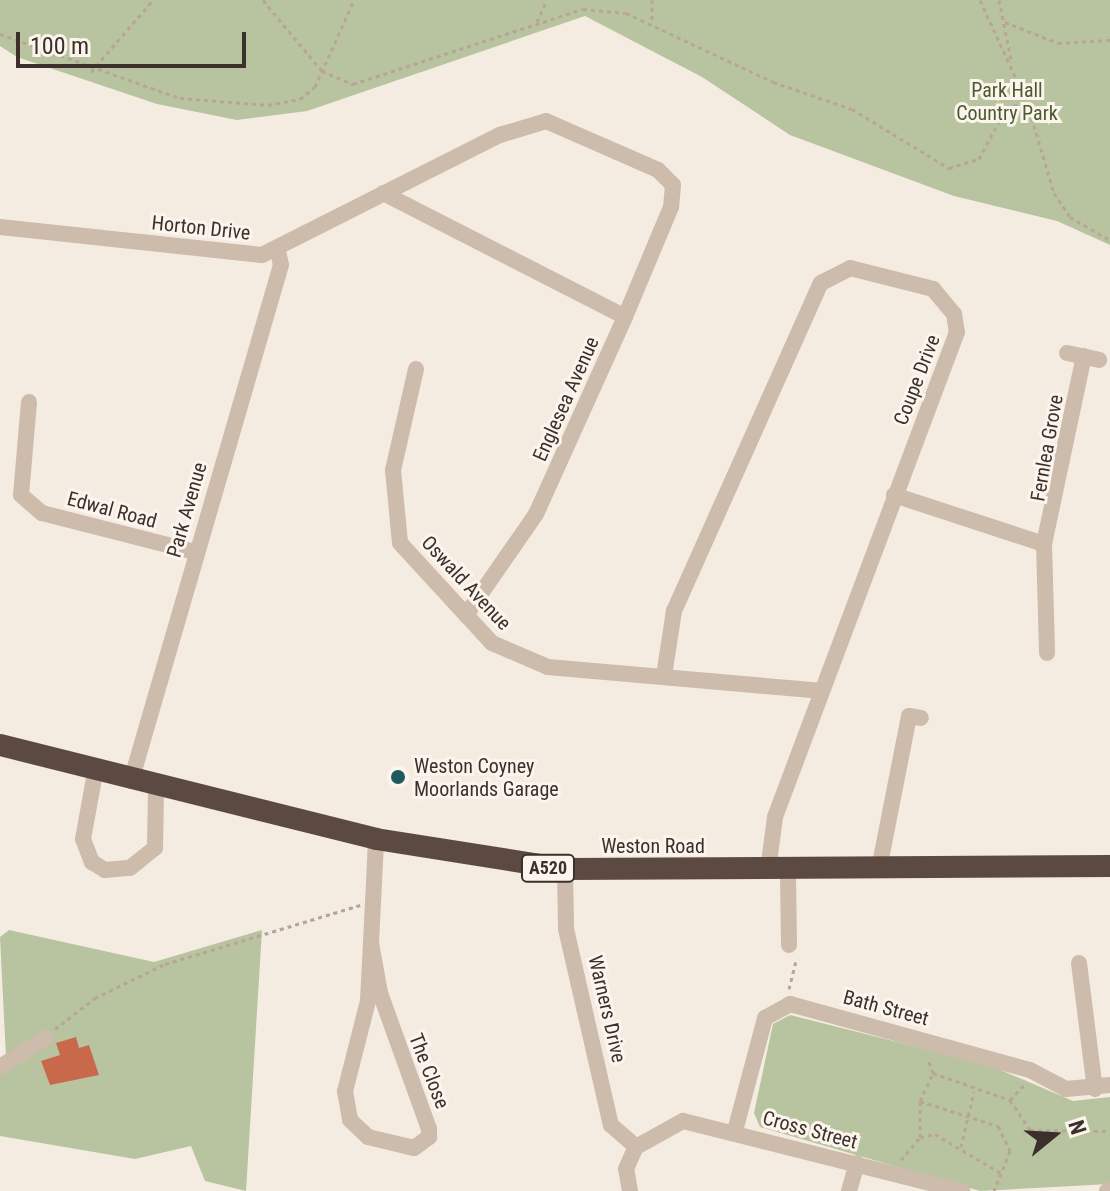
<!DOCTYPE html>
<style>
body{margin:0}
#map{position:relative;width:1110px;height:1191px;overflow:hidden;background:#f4ebe1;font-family:"Roboto Condensed",sans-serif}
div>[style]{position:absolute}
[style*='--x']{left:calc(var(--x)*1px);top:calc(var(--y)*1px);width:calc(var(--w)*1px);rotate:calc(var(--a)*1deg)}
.green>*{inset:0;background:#b8c4a0}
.building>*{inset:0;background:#c8694b}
.path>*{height:3px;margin-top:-1.5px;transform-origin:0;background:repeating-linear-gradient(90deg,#b9a596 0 4px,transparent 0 8px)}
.minor>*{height:16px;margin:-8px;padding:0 8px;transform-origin:8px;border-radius:8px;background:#cdbbac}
.highway>*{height:22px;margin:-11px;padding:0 11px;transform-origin:11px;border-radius:11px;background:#5c4a42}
.dots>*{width:22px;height:22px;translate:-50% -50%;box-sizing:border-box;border:4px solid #fbf5ee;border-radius:50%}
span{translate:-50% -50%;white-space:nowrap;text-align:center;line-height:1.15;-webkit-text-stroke:6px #fbf5ee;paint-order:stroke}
.shield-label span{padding:2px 6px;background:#fbf5ee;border:2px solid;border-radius:6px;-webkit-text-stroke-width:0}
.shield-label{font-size:18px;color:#3b302b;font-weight:700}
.park-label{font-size:20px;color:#4a5a2e}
.street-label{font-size:20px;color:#3b302b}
.poi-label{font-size:20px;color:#3b302b}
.left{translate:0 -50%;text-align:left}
.north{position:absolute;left:1014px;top:1095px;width:80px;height:80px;-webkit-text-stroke:6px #fbf5ee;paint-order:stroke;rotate:72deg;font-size:22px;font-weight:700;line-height:32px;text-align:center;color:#3b302b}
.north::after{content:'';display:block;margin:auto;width:28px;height:36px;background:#3b302b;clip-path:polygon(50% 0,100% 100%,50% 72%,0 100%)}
.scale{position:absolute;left:16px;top:32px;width:230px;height:36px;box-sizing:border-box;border:4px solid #3b302b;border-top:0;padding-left:10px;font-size:24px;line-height:28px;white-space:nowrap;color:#3b302b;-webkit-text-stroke:6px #fbf5ee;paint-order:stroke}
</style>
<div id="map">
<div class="green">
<div style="clip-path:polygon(0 0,1110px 0,1110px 245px,1057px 221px,954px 196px,790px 135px,702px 77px,585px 16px,307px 111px,237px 120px,157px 104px,17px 57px,0 46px)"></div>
<div style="clip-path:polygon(9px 930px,154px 962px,262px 930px,246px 1191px,205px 1181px,191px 1146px,135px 1159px,0 1136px,0 1060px,6px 1057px,0 937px)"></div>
<div style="clip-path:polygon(790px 1015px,989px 1065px,1073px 1101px,1110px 1097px,1110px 1184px,980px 1191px,760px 1127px,754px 1113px,773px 1024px)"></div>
</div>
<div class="building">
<div style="clip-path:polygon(76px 1037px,79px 1048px,89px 1045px,99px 1075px,50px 1085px,41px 1061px,60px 1055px,56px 1043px)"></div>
</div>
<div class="path">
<div style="--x:263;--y:0;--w:92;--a:50.3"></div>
<div style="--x:322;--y:71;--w:34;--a:23"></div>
<div style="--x:353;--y:84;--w:242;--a:-18.1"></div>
<div style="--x:583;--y:9;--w:43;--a:5.3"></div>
<div style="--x:626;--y:13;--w:162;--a:25.1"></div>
<div style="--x:773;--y:82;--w:83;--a:18.9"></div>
<div style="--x:852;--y:109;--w:114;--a:31.3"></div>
<div style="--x:949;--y:168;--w:31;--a:-17"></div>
<div style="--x:979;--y:159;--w:58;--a:-62.1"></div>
<div style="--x:1006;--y:108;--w:22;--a:-16"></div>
<div style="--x:652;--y:0;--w:20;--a:90"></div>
<div style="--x:980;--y:0;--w:112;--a:65.3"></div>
<div style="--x:1027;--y:102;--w:95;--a:73.5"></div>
<div style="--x:1054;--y:193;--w:29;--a:56"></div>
<div style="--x:1070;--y:217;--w:46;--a:29.9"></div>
<div style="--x:999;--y:0;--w:60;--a:78.5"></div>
<div style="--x:537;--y:22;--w:24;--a:-66"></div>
<div style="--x:1005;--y:22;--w:57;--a:21.6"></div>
<div style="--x:1058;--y:43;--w:52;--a:-3.3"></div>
<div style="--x:0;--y:34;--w:191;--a:19.6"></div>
<div style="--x:180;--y:98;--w:88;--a:4.5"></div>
<div style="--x:268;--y:105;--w:33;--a:-11"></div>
<div style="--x:300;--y:99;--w:19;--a:-39"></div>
<div style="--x:315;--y:87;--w:95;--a:-65.9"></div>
<div style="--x:91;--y:72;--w:95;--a:-49.3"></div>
<div style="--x:789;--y:989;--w:32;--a:-76"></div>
<div style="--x:55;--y:1029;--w:51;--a:-37.8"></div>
<div style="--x:95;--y:998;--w:78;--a:-25.9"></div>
<div style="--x:165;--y:964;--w:204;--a:-16.8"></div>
<div style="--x:933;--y:1073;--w:82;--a:19.3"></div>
<div style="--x:1010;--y:1100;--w:23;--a:-47"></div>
<div style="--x:1010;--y:1100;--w:36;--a:56"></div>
<div style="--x:1030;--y:1130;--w:80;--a:0.7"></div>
<div style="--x:920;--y:1101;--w:31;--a:-65"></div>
<div style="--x:933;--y:1073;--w:15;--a:-110"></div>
<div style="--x:920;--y:1137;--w:36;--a:-90"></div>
<div style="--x:920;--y:1101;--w:82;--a:17.8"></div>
<div style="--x:998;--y:1126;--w:28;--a:64"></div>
<div style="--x:1010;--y:1151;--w:43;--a:111.8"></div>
<div style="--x:961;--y:1147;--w:57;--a:-76.9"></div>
<div style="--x:901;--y:1160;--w:30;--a:-50"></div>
<div style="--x:920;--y:1137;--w:15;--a:-11"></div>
<div style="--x:935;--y:1134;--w:77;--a:30.6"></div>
</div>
<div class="minor">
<div style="--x:383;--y:193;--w:272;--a:27.1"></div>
<div style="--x:0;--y:227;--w:263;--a:6.1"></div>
<div style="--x:262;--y:255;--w:267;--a:-26.8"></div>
<div style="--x:500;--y:135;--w:48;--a:-16.9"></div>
<div style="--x:546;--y:121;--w:122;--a:23.6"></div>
<div style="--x:658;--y:170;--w:21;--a:45"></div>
<div style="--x:673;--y:185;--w:22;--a:95"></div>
<div style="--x:671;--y:207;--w:119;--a:112.7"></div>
<div style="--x:625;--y:317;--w:216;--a:114.3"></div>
<div style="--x:536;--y:514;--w:123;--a:124.7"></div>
<div style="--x:1067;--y:353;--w:33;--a:12"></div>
<div style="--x:416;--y:369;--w:104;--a:102.8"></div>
<div style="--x:393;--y:470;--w:73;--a:84.5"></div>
<div style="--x:400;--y:543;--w:136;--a:47.4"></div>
<div style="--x:492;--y:643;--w:61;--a:23.2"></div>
<div style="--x:548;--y:667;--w:273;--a:5"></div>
<div style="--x:29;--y:402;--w:93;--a:94.9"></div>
<div style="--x:21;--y:495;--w:28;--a:41"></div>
<div style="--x:42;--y:513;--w:158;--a:14.3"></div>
<div style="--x:894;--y:495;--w:158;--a:18.1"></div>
<div style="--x:1044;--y:544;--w:192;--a:-78"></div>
<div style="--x:1044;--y:544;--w:109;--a:88.4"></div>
<div style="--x:664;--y:676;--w:66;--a:-81.3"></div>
<div style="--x:674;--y:611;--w:359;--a:-65.9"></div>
<div style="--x:821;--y:283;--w:33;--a:-27"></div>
<div style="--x:850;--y:268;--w:86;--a:14.2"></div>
<div style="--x:933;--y:289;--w:33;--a:50"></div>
<div style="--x:954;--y:314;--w:18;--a:81"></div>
<div style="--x:957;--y:332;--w:518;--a:110.57"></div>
<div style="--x:775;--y:817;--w:53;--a:97.5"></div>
<div style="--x:95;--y:773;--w:67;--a:100.3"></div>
<div style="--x:83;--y:839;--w:25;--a:69"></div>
<div style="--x:92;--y:862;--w:15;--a:32"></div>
<div style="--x:105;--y:870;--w:25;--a:-5"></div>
<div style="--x:130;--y:868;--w:32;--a:-39"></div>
<div style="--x:155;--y:848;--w:60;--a:-89"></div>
<div style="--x:131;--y:781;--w:537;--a:-73.79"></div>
<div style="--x:281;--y:265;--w:14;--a:-102"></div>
<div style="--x:565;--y:869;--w:60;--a:89"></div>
<div style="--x:566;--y:929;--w:201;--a:77.1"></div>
<div style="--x:611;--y:1125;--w:33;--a:41"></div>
<div style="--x:879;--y:869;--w:156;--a:-78.9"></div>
<div style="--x:909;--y:716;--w:12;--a:9"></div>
<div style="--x:788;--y:872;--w:73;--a:89.2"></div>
<div style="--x:371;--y:943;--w:58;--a:93"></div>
<div style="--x:368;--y:1001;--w:93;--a:104.3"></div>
<div style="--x:345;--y:1091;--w:29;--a:80"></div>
<div style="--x:350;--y:1120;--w:25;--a:43"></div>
<div style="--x:368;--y:1137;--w:47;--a:13.4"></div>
<div style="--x:414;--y:1148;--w:19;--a:-36"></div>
<div style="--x:429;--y:1137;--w:8;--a:-90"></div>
<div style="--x:429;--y:1129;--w:145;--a:-109.8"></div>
<div style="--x:380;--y:993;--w:51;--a:-100.2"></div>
<div style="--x:371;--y:943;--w:104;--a:-87.2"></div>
<div style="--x:1079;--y:963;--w:127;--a:82.8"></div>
<div style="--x:0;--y:1067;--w:54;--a:-32.8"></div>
<div style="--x:735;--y:1131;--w:117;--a:-75.1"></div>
<div style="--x:765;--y:1018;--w:29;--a:-29"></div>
<div style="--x:790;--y:1004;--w:249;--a:15.4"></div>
<div style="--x:1030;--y:1070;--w:41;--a:27.8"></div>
<div style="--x:1066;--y:1089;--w:44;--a:-5.2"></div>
<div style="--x:630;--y:1191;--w:22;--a:-100"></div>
<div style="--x:626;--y:1169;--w:24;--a:-66"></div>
<div style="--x:636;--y:1147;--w:54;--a:-29"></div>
<div style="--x:683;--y:1121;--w:288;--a:14.1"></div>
<div style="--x:849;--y:1191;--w:29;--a:-74"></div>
<div style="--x:1107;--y:1191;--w:3;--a:-18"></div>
</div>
<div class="highway">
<div style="--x:0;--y:745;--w:388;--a:14"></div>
<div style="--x:376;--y:839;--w:191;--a:9"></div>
<div style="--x:565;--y:869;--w:545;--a:-0.32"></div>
</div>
<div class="dots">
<div style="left:398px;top:777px;background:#1f5a5e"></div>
</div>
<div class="shield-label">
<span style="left:548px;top:868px">A520</span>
</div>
<div class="park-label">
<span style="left:1007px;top:102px">Park Hall<br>Country Park</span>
</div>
<div class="street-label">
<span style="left:201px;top:228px;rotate:6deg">Horton Drive</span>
<span style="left:917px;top:380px;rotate:-69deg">Coupe Drive</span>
<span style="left:566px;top:399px;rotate:-66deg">Englesea Avenue</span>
<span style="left:1047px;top:448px;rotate:-80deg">Fernlea Grove</span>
<span style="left:112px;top:510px;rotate:15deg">Edwal Road</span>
<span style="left:187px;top:510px;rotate:-74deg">Park Avenue</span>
<span style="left:466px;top:583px;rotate:47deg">Oswald Avenue</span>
<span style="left:653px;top:846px">Weston Road</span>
<span style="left:886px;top:1008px;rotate:15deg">Bath Street</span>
<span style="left:607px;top:1009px;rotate:77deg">Warners Drive</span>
<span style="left:429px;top:1071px;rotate:69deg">The Close</span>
<span style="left:810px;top:1130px;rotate:15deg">Cross Street</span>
</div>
<div class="poi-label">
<span class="left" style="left:414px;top:778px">Weston Coyney<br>Moorlands Garage</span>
</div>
<div class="north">N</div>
<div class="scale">100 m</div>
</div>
